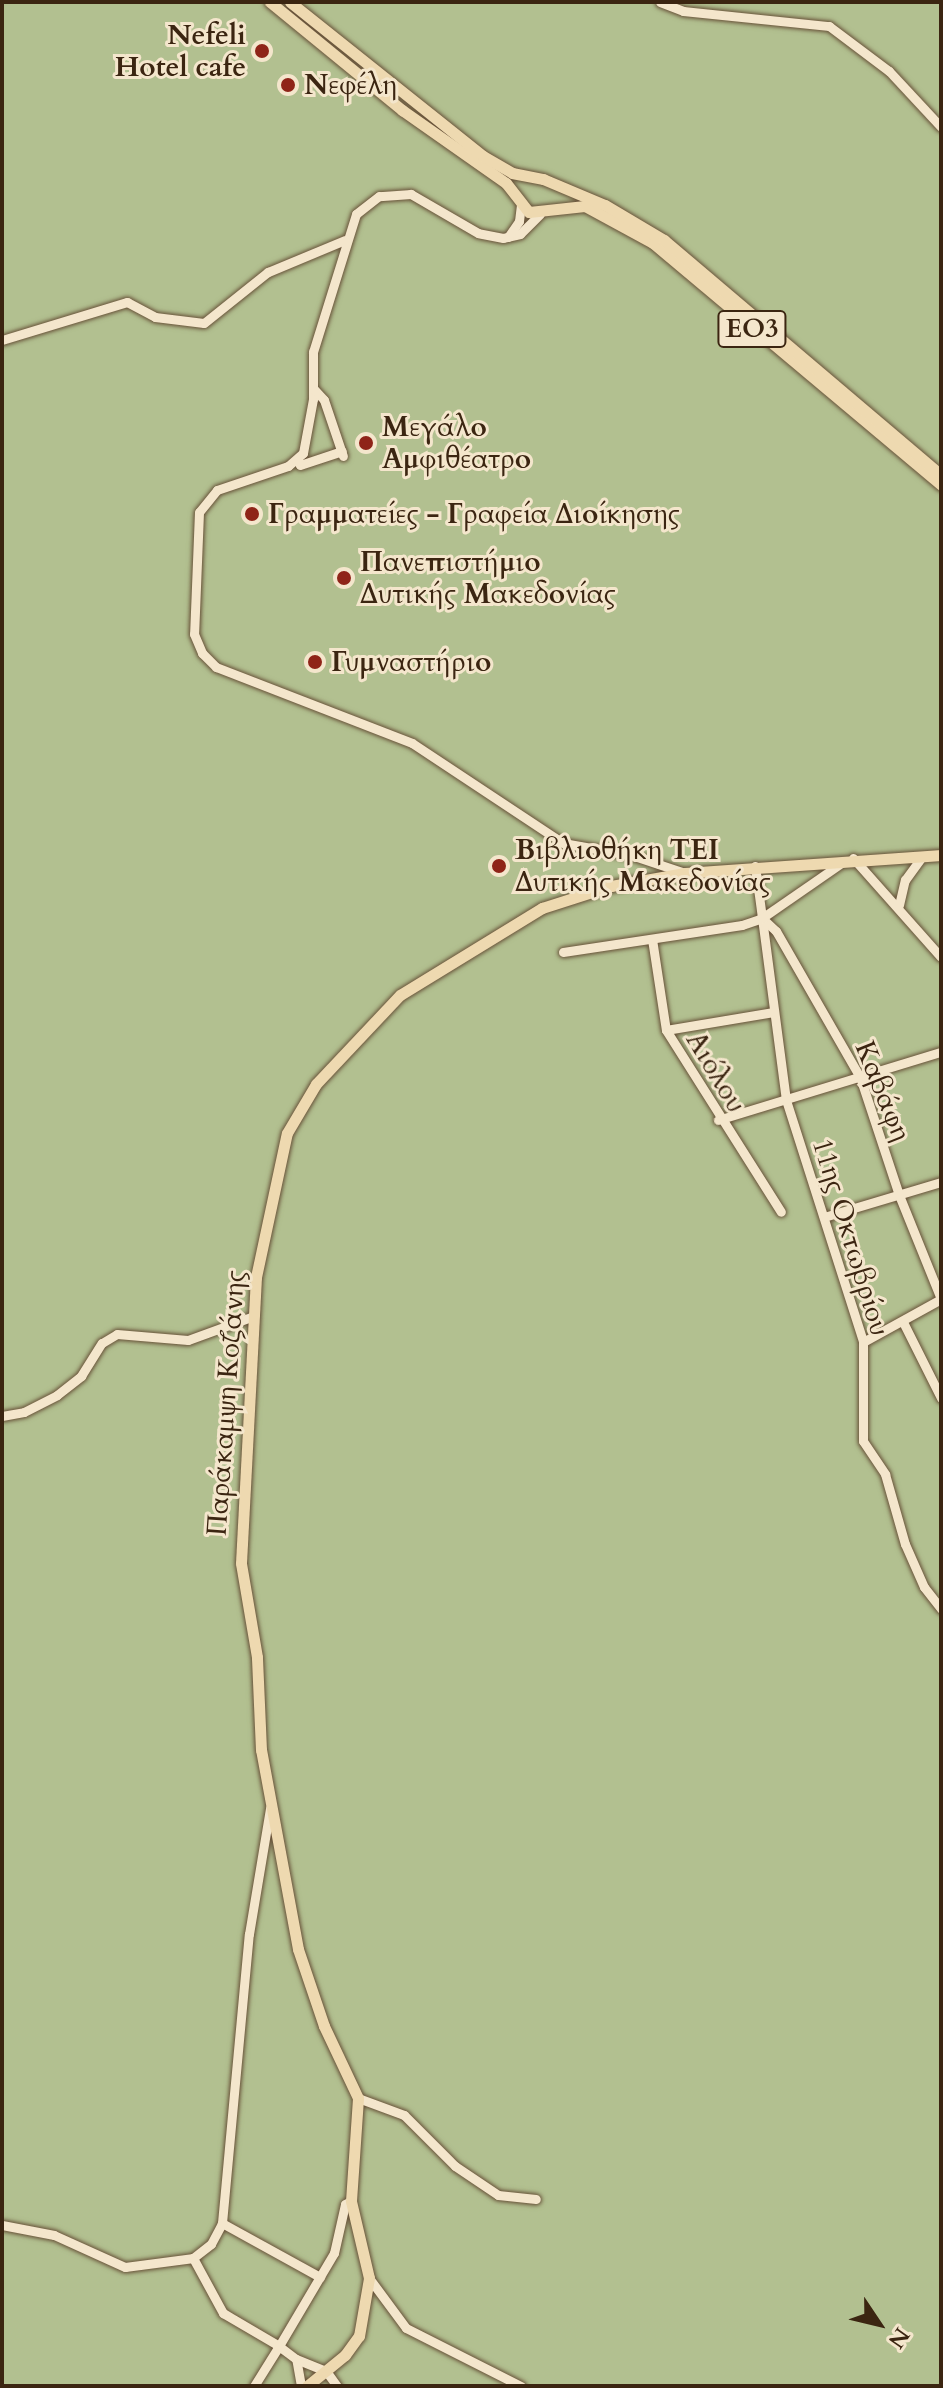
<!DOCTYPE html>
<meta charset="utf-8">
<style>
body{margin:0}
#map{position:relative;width:943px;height:2388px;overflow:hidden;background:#eed9b0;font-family:Cardo,serif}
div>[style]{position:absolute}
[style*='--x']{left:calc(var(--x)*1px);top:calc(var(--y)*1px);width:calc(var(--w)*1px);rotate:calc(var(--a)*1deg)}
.green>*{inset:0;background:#b2c090}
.roads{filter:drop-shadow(0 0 2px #685239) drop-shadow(0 0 2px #685239)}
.minor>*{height:9px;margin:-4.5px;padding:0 4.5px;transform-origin:4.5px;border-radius:4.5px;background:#f4e6cc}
.major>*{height:11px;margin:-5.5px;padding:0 5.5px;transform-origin:5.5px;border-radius:5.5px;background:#eed9b0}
.dots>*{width:22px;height:22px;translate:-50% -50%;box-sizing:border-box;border:4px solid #f4e6cc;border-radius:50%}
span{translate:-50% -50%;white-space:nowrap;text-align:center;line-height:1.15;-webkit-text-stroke:6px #f4e6cc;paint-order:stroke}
.shield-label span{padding:2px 6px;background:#f4e6cc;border:2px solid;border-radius:6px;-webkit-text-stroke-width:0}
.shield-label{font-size:26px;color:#3b2511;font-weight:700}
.poi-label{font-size:28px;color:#3b2511;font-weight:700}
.right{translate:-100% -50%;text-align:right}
.left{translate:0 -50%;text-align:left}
.street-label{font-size:28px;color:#3b2511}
.frame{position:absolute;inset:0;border:4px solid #3b2511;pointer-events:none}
.north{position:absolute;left:839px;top:2284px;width:80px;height:80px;-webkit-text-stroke:6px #f4e6cc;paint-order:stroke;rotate:125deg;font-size:22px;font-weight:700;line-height:32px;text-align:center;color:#3b2511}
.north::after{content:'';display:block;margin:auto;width:28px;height:36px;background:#3b2511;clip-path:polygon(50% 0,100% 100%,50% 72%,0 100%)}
</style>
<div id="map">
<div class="green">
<div style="clip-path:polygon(2px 2px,941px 2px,941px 2386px,2px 2386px)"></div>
</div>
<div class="roads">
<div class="minor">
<div style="--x:660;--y:2;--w:25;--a:21"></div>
<div style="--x:683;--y:11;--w:147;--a:5.9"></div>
<div style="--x:829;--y:26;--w:75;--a:36.9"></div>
<div style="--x:889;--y:71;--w:76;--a:47.1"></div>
<div style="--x:540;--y:214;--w:28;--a:135"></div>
<div style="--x:520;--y:234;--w:17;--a:167"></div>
<div style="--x:503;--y:238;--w:25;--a:-169"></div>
<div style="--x:478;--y:233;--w:78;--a:-149.8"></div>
<div style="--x:411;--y:194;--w:32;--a:176"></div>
<div style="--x:379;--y:196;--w:29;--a:142"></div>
<div style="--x:356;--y:214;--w:145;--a:107.3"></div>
<div style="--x:313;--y:352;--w:47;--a:90"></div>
<div style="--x:313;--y:399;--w:55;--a:100.5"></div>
<div style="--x:303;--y:453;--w:20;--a:139"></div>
<div style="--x:288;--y:466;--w:75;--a:161.3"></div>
<div style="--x:217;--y:490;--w:28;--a:129"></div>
<div style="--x:199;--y:512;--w:122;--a:92.3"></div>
<div style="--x:194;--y:634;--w:21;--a:67"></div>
<div style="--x:202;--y:653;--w:20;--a:45"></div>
<div style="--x:216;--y:667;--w:210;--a:21.2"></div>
<div style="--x:412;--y:743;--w:181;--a:33.5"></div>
<div style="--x:563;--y:843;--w:69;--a:10"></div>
<div style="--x:631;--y:855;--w:57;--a:18.4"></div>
<div style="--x:508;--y:237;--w:19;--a:-55"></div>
<div style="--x:519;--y:221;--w:17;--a:-83"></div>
<div style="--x:2;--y:340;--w:131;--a:-16.9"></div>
<div style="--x:127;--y:302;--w:32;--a:28"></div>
<div style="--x:155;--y:317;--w:49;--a:7"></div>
<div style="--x:204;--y:323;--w:82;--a:-38.6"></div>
<div style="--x:268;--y:272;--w:83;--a:-22.6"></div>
<div style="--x:313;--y:388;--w:16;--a:47"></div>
<div style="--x:324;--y:400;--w:59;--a:71.3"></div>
<div style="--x:298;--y:460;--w:5;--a:68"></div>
<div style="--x:300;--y:465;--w:44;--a:-18.4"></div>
<div style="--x:853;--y:858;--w:132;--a:48.4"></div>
<div style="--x:755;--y:866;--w:52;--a:82.3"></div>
<div style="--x:762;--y:918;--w:19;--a:43"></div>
<div style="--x:776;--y:931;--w:168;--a:60.1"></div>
<div style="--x:860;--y:1077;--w:124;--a:71.7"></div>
<div style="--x:899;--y:1195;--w:112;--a:68"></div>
<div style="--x:941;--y:1299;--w:89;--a:151.1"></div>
<div style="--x:899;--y:905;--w:26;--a:-77"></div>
<div style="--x:905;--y:880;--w:29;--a:-54"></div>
<div style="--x:762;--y:918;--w:184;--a:82.5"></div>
<div style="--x:786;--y:1100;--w:254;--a:72.3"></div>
<div style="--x:863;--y:1342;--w:99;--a:90"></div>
<div style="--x:863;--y:1441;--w:40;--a:56"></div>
<div style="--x:885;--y:1474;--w:73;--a:74.1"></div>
<div style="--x:905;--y:1544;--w:47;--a:66.2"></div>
<div style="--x:924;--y:1587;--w:28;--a:52"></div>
<div style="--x:652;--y:939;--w:92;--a:81.3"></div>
<div style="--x:666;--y:1030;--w:215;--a:57.7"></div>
<div style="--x:563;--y:952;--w:181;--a:-8.6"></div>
<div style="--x:742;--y:925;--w:21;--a:-19"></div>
<div style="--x:762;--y:918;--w:98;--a:-34.7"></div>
<div style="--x:666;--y:1030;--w:109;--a:-9.5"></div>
<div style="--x:718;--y:1120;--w:233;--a:-17"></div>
<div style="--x:824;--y:1217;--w:122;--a:-16.7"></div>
<div style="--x:903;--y:1322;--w:85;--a:63.4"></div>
<div style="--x:2;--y:1416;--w:22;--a:-10"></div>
<div style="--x:24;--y:1412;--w:37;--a:-27"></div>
<div style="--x:57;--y:1395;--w:31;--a:-38"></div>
<div style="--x:81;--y:1376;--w:39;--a:-58"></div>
<div style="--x:102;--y:1343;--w:17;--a:-31"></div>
<div style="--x:117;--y:1334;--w:71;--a:4.8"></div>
<div style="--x:188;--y:1340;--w:70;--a:-20"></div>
<div style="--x:358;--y:2098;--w:49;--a:20.3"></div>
<div style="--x:404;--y:2115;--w:72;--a:45"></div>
<div style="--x:455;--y:2166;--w:52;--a:34"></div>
<div style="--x:498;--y:2195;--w:38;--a:6"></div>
<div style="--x:222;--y:2223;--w:112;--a:28.9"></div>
<div style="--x:2;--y:2225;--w:53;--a:10.9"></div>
<div style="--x:54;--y:2235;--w:78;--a:24.3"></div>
<div style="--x:125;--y:2267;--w:69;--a:-7.5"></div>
<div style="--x:193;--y:2258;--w:23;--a:-38"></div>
<div style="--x:211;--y:2244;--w:24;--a:-62"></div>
<div style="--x:222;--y:2223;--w:290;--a:-84.7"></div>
<div style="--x:249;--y:1934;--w:128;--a:-80.5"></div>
<div style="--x:193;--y:2258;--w:63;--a:61.4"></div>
<div style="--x:223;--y:2313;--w:65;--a:30.5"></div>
<div style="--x:279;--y:2346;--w:47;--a:122"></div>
<div style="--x:369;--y:2278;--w:62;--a:53.5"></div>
<div style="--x:406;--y:2328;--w:129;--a:26.8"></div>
<div style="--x:296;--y:2359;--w:32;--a:22"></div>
<div style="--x:326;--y:2371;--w:19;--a:54"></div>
<div style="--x:301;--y:2386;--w:27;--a:-100"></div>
<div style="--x:296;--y:2359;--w:21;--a:-143"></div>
<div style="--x:279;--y:2346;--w:108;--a:-59.4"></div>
<div style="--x:334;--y:2253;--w:50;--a:-77.3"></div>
<div style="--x:345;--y:2204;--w:7;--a:-27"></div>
</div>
<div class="major">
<div style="--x:270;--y:2;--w:171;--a:39.3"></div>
<div style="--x:402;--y:110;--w:127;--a:35.1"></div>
<div style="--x:506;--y:183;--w:37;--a:52"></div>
<div style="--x:529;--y:212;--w:56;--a:-6.1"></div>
<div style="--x:585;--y:206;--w:77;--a:28.6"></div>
<div style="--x:653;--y:243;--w:376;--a:40"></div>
<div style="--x:290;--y:2;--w:247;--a:38.6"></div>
<div style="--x:483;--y:156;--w:34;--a:30"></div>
<div style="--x:512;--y:173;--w:32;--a:11"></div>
<div style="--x:543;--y:179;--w:67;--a:22.8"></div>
<div style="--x:605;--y:205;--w:69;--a:30.7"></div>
<div style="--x:664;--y:240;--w:363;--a:40.3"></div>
<div style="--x:307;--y:2386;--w:49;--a:-39.2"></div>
<div style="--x:345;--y:2355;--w:24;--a:-54"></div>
<div style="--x:359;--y:2336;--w:59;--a:-80.2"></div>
<div style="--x:369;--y:2278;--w:79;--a:-103.2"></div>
<div style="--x:351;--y:2201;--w:103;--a:-86.1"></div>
<div style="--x:358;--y:2098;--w:80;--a:-115.3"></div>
<div style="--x:324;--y:2026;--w:81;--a:-108.7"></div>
<div style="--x:298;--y:1949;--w:202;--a:-100.5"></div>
<div style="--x:261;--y:1750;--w:93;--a:-92.5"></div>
<div style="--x:257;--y:1657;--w:95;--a:-99.7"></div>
<div style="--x:241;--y:1563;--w:286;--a:-87"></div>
<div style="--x:256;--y:1277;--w:147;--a:-77.9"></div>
<div style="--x:287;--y:1133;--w:57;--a:-59.4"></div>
<div style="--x:316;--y:1084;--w:122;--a:-46.7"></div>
<div style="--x:400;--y:995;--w:167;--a:-31.5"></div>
<div style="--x:542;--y:908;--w:72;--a:-17.7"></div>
<div style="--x:611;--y:886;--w:75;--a:-10"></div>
<div style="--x:685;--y:873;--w:257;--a:-4"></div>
</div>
</div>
<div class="dots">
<div style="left:262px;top:51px;background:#8f2418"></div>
<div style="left:288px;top:85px;background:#8f2418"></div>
<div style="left:366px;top:443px;background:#8f2418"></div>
<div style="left:252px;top:514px;background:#8f2418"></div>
<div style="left:344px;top:578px;background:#8f2418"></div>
<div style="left:315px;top:662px;background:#8f2418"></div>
<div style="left:499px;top:866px;background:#8f2418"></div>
</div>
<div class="shield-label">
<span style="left:752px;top:329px">ΕΟ3</span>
</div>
<div class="poi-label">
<span class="right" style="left:246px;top:51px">Nefeli<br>Hotel cafe</span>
<span class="left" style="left:304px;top:85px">Νεφέλη</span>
<span class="left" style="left:382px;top:443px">Μεγάλο<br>Αμφιθέατρο</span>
<span class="left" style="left:268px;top:514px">Γραμματείες - Γραφεία Διοίκησης</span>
<span class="left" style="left:360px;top:578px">Πανεπιστήμιο<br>Δυτικής Μακεδονίας</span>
<span class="left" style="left:331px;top:662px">Γυμναστήριο</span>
<span class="left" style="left:515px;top:866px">Βιβλιοθήκη ΤΕΙ<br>Δυτικής Μακεδονίας</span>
</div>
<div class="street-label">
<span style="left:716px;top:1072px;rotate:59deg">Αιόλου</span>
<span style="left:883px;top:1091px;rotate:68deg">Καβάφη</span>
<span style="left:851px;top:1237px;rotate:73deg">11ης Οκτωβρίου</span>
<span style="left:226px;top:1403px;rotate:-86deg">Παράκαμψη Κοζάνης</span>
</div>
<div class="frame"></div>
<div class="north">N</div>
</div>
